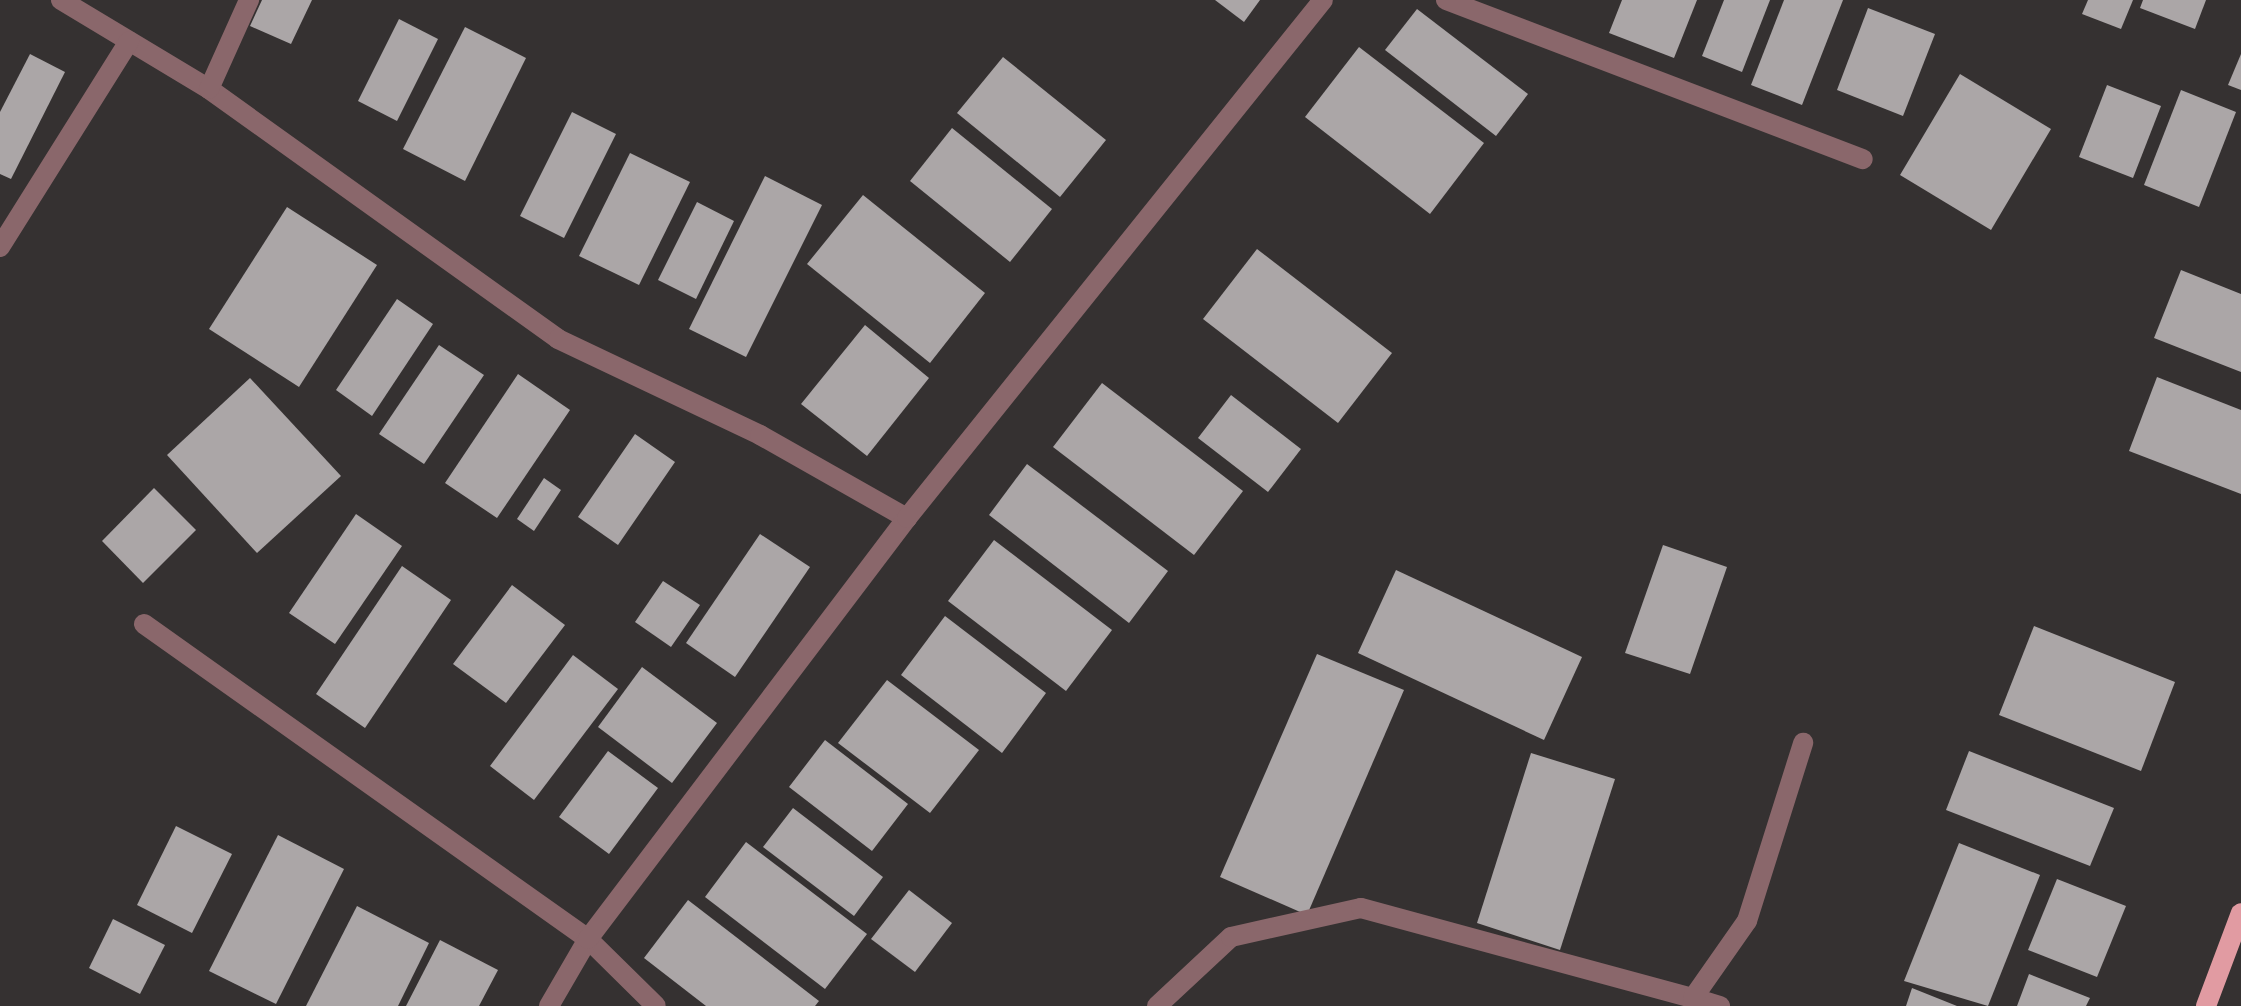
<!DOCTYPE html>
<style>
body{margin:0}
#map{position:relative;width:2241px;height:1006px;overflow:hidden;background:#353131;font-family:Commissioner,sans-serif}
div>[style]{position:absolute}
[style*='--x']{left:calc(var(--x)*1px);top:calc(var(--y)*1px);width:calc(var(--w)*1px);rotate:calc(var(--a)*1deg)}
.building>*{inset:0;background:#aba6a7}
.minor>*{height:20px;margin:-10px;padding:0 10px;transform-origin:10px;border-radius:10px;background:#8a676b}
.primary>*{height:20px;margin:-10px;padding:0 10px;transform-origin:10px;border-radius:10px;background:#e19ba2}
span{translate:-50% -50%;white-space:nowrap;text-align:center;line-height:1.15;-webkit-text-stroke:8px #353131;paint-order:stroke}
</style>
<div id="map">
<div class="building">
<div style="clip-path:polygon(262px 0,312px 0,291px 44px,250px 26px)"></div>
<div style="clip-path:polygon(1215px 0,1260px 0,1244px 22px)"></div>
<div style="clip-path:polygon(1622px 0,1697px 0,1674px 58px,1609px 33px)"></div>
<div style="clip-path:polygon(1724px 0,1770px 0,1742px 72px,1702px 56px)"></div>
<div style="clip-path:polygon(1784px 0,1843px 0,1802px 105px,1751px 85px)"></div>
<div style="clip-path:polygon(2088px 0,2133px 0,2121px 29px,2082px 14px)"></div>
<div style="clip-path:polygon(2143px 0,2206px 0,2195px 29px,2140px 8px)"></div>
<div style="clip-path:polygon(1868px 8px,1935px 34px,1903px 116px,1837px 90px)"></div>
<div style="clip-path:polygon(1417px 9px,1528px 94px,1496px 136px,1385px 50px)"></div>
<div style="clip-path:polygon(399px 19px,438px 39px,397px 121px,358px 101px)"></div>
<div style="clip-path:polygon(465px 27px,526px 58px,465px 181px,403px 149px)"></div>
<div style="clip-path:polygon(1359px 47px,1484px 143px,1430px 214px,1305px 117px)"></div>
<div style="clip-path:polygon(30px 54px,65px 72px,11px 179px,0 174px,0 112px)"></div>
<div style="clip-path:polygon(2241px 54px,2241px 90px,2228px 85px)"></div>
<div style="clip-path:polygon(1003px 57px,1106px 140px,1060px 197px,957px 113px)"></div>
<div style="clip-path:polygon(1960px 74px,2051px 129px,1991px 230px,1900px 175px)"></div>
<div style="clip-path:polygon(2107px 85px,2161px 106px,2133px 178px,2079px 157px)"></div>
<div style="clip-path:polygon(2181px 90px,2236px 112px,2199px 207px,2144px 185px)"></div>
<div style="clip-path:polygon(572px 112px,616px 134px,564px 238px,520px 216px)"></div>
<div style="clip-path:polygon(952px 128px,1052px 209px,1010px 262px,910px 181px)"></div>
<div style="clip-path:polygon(630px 153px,690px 182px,639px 285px,579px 256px)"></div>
<div style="clip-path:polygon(765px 176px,822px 205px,746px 357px,689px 329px)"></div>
<div style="clip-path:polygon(863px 195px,985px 293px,930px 363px,807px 264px)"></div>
<div style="clip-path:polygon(697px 202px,734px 221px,696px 299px,658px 280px)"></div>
<div style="clip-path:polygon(287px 207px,377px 265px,299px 387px,209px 329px)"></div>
<div style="clip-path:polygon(1257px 249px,1392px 353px,1338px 423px,1203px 319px)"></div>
<div style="clip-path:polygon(2181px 270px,2241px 294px,2241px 372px,2154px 338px)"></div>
<div style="clip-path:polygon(397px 299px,433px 324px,372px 416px,336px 390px)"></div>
<div style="clip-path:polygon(865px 325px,929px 378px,867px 456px,801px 404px)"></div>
<div style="clip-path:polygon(439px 345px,484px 375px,424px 464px,379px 434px)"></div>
<div style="clip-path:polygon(518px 374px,570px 410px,497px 518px,445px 483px)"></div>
<div style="clip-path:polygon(2157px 377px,2241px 410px,2241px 494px,2129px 451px)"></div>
<div style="clip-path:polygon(250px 378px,341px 476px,257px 553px,167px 455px)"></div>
<div style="clip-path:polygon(1102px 383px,1243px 491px,1194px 555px,1053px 447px)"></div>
<div style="clip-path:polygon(1231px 395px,1301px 449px,1268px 492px,1198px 438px)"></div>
<div style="clip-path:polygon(635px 434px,675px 462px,618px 545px,578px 517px)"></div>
<div style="clip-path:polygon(1027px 464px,1168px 571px,1129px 623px,989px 515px)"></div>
<div style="clip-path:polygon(544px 478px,561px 490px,534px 531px,517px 519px)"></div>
<div style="clip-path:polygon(154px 488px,196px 530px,143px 583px,102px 541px)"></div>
<div style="clip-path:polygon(356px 514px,402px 546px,335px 644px,289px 613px)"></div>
<div style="clip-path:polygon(760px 534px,810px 567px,735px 677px,686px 643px)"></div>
<div style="clip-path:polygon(994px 540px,1112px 630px,1066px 691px,948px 601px)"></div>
<div style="clip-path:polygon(1663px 545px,1727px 567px,1690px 674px,1625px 653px)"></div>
<div style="clip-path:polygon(402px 566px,451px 600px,365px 728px,316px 694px)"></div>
<div style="clip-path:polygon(1396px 570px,1582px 657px,1544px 740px,1358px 653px)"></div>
<div style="clip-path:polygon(663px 581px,700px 605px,671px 647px,635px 622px)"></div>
<div style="clip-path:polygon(512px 585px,565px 625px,506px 703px,453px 664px)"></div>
<div style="clip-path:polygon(945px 616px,1046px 693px,1002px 753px,901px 675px)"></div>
<div style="clip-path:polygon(2034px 626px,2175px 682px,2141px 771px,1999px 715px)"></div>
<div style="clip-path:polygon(1317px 654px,1404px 690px,1307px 915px,1220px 877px)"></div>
<div style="clip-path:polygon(573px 655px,618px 689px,534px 800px,490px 766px)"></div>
<div style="clip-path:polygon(642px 667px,717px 723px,672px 783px,598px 727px)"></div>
<div style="clip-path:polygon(887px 680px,979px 750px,930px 813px,838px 743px)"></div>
<div style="clip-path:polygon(825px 740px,908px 804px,872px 851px,789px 787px)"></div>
<div style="clip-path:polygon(608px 751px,658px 788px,609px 854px,559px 817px)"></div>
<div style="clip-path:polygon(1969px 751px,2114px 808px,2090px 866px,1946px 810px)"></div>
<div style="clip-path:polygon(1531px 753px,1615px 779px,1560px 950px,1477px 923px)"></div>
<div style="clip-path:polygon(793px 808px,883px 877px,854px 916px,763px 847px)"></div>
<div style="clip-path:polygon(176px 826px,232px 854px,192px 933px,137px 905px)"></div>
<div style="clip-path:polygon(278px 835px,344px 869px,276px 1004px,209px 971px)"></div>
<div style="clip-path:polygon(746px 842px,867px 934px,825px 989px,705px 897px)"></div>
<div style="clip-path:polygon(1959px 843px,2040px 875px,1988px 1006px,1904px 981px)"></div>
<div style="clip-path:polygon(2057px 879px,2126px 906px,2097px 977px,2028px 950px)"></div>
<div style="clip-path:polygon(909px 890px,952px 923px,915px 972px,871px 939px)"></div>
<div style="clip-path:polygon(688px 900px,819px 1001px,815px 1006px,706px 1006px,644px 958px)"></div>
<div style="clip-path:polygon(357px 906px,429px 943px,398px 1006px,306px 1006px)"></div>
<div style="clip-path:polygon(113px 919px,165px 945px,140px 994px,89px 968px)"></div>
<div style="clip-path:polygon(440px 940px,498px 970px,479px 1006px,406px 1006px)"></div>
<div style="clip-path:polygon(2029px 974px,2090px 998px,2086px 1006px,2017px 1006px)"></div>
<div style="clip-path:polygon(1912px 988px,1957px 1006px,1906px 1006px)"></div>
</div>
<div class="minor">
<div style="--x:61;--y:0;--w:173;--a:31"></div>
<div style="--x:209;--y:89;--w:429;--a:35.6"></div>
<div style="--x:558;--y:339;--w:224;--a:25.4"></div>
<div style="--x:760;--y:435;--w:169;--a:29.5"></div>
<div style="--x:1446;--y:0;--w:446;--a:20.9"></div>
<div style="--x:209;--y:89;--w:98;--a:-65.8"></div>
<div style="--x:0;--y:247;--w:243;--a:-57.9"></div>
<div style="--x:144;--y:624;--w:544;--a:35.35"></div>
<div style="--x:588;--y:939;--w:95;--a:44.6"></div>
<div style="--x:549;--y:1006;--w:78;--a:-59.8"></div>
<div style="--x:588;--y:939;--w:528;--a:-52.85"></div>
<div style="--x:907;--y:518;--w:664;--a:-51.23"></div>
<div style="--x:1157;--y:1006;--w:101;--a:-43"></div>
<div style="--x:1231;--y:937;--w:133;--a:-12.6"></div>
<div style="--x:1361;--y:908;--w:344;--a:15.2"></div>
<div style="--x:1720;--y:1006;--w:28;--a:-163"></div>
<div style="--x:1693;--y:998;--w:94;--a:-55"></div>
<div style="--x:1747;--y:921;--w:187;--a:-72.5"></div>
</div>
<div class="primary">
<div style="--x:2206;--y:1006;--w:99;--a:-69.4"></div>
</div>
</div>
